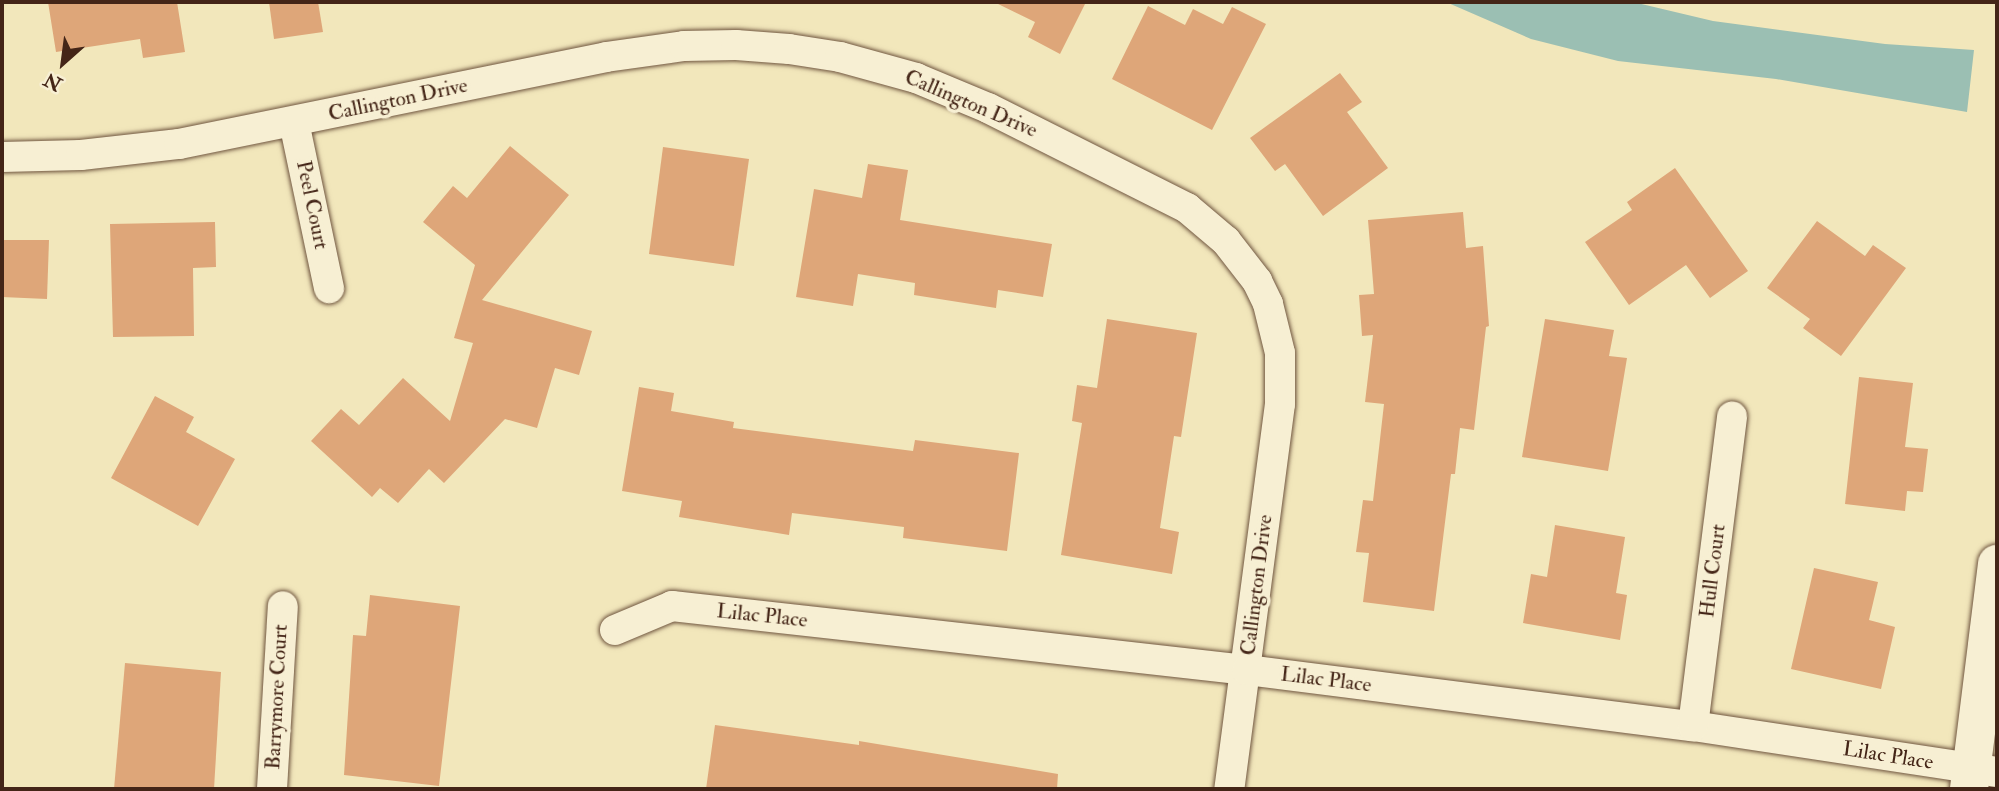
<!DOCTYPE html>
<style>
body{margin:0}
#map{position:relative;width:1999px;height:791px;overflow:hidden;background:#f2e7bb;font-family:"IM FELL Double Pica",serif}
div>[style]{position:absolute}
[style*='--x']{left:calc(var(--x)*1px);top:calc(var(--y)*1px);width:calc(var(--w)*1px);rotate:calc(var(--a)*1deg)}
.water>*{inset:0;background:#9bbfb3}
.building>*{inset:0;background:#dea679}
.roads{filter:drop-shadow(0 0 2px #705640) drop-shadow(0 0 2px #705640)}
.street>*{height:30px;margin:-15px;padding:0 15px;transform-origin:15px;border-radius:15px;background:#f7efd3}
.secondary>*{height:38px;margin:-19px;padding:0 19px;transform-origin:19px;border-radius:19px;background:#f7efd3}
span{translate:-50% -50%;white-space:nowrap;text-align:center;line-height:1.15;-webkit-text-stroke:7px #f7efd3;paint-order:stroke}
.street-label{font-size:21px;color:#442517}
.frame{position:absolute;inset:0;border:4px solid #442517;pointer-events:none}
.north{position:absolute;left:28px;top:28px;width:70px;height:70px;-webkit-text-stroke:5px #f7efd3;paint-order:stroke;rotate:208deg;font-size:19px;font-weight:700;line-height:28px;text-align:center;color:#442517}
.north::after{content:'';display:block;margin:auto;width:24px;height:32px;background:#442517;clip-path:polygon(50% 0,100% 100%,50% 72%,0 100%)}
</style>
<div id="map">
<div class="water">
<div style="clip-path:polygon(1446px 2px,1633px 2px,1713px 21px,1885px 44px,1974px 50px,1967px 112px,1776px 79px,1618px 61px,1531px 39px)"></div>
</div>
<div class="building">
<div style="clip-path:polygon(48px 2px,177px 2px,185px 52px,143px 58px,140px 39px,56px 52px)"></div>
<div style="clip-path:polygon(269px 2px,318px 2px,323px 32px,274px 39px)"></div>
<div style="clip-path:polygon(994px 2px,1086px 2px,1060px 54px,1028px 37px,1035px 22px)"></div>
<div style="clip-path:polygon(1148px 6px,1185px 25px,1193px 9px,1223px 24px,1232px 7px,1266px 24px,1212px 130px,1112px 79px)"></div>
<div style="clip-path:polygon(1340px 73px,1362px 102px,1347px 112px,1388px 168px,1323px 216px,1285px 164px,1275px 171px,1250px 138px)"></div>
<div style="clip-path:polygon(510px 146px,569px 195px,482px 300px,592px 331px,579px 375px,555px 368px,537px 428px,505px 419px,444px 483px,429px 469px,398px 503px,380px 488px,372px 497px,311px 441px,341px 409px,359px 425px,403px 378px,450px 421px,473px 343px,454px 338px,475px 265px,423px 222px,453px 186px,467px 198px)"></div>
<div style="clip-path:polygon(663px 147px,749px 159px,734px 266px,649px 254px)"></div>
<div style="clip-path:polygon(868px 164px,908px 170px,900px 220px,1052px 244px,1043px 297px,998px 290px,996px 308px,914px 295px,915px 283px,858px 274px,853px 306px,796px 297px,814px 189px,862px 198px)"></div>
<div style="clip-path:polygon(1675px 168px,1748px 271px,1710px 298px,1686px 265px,1629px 305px,1585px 242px,1632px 210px,1627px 202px)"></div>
<div style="clip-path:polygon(1463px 212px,1466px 248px,1483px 246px,1489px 326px,1486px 327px,1474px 430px,1460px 428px,1455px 474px,1451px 474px,1434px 611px,1363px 602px,1369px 553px,1356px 552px,1363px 500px,1373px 501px,1384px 404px,1365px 402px,1373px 335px,1362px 336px,1359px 295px,1374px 294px,1368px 220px)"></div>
<div style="clip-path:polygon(1817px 221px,1865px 256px,1873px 245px,1906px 268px,1841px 356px,1803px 328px,1810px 319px,1767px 288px)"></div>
<div style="clip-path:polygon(215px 222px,216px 267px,193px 268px,194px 336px,113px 337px,110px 224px)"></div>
<div style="clip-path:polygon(2px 240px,49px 240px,47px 299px,2px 297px)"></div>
<div style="clip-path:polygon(1107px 319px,1197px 333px,1181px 437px,1174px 436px,1160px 528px,1179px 532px,1172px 574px,1061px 555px,1082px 423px,1072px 421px,1077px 385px,1097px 388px)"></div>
<div style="clip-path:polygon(1545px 319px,1614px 330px,1609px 356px,1627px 358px,1608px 471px,1522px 457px)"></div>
<div style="clip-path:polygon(1859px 377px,1913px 383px,1905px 447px,1928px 449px,1923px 492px,1907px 491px,1905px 511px,1845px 504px)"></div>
<div style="clip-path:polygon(639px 387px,674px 393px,671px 411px,734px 422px,733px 428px,913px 451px,915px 440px,1019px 453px,1007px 551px,903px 538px,904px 527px,792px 513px,789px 535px,679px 517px,682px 501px,622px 491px)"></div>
<div style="clip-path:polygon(155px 396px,194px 417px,186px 432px,235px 459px,198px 526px,111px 478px)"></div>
<div style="clip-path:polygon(1555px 525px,1625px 537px,1616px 593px,1627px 595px,1620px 640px,1523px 623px,1531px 574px,1547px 577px)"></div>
<div style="clip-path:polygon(1814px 568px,1878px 582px,1869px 620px,1895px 627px,1881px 689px,1791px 669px)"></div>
<div style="clip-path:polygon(370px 595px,460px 606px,439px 786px,344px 775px,353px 635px,366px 636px)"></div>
<div style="clip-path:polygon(125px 663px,221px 672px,214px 789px,114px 789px)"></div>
<div style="clip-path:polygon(715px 725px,859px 745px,859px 741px,1058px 774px,1057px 789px,706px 789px)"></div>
</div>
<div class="roads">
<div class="street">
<div style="--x:294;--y:122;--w:170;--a:78.1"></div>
<div style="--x:2;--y:157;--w:79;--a:-1.5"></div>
<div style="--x:81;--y:155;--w:99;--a:-6.4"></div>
<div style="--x:179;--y:144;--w:436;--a:-11.5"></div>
<div style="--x:606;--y:57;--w:79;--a:-8"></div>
<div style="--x:684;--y:46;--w:52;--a:-1.1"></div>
<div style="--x:736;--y:45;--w:53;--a:4.3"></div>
<div style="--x:789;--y:49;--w:52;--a:8.9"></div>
<div style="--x:840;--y:57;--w:79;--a:15.4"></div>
<div style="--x:916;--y:78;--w:78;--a:22.6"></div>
<div style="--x:988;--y:108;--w:223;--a:26.7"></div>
<div style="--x:1187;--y:208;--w:51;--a:40.2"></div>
<div style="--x:1226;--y:241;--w:51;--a:52.2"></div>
<div style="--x:1257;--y:281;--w:25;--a:64"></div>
<div style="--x:1268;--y:304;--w:50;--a:76.2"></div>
<div style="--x:1280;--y:353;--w:51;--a:90"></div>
<div style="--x:1280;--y:404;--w:388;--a:97.5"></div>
<div style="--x:615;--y:630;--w:62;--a:-22.8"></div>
<div style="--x:672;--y:606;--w:579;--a:6.35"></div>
<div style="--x:1247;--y:670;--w:450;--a:7.2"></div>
<div style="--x:1693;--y:726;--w:307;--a:8.6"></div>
<div style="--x:1693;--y:726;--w:312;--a:-82.8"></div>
<div style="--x:272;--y:789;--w:183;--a:-86.6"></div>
</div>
<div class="secondary">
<div style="--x:1969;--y:789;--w:227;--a:-82.9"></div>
</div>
</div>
<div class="street-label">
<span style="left:398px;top:100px;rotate:-12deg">Callington Drive</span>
<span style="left:971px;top:104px;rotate:23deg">Callington Drive</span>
<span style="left:312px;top:205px;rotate:78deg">Peel Court</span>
<span style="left:1713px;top:571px;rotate:-83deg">Hull Court</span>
<span style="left:1257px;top:585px;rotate:-83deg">Callington Drive</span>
<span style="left:762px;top:616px;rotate:6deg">Lilac Place</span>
<span style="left:1326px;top:680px;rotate:7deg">Lilac Place</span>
<span style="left:277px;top:697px;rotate:-87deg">Barrymore Court</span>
<span style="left:1888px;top:756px;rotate:9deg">Lilac Place</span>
</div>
<div class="frame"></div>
<div class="north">N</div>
</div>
